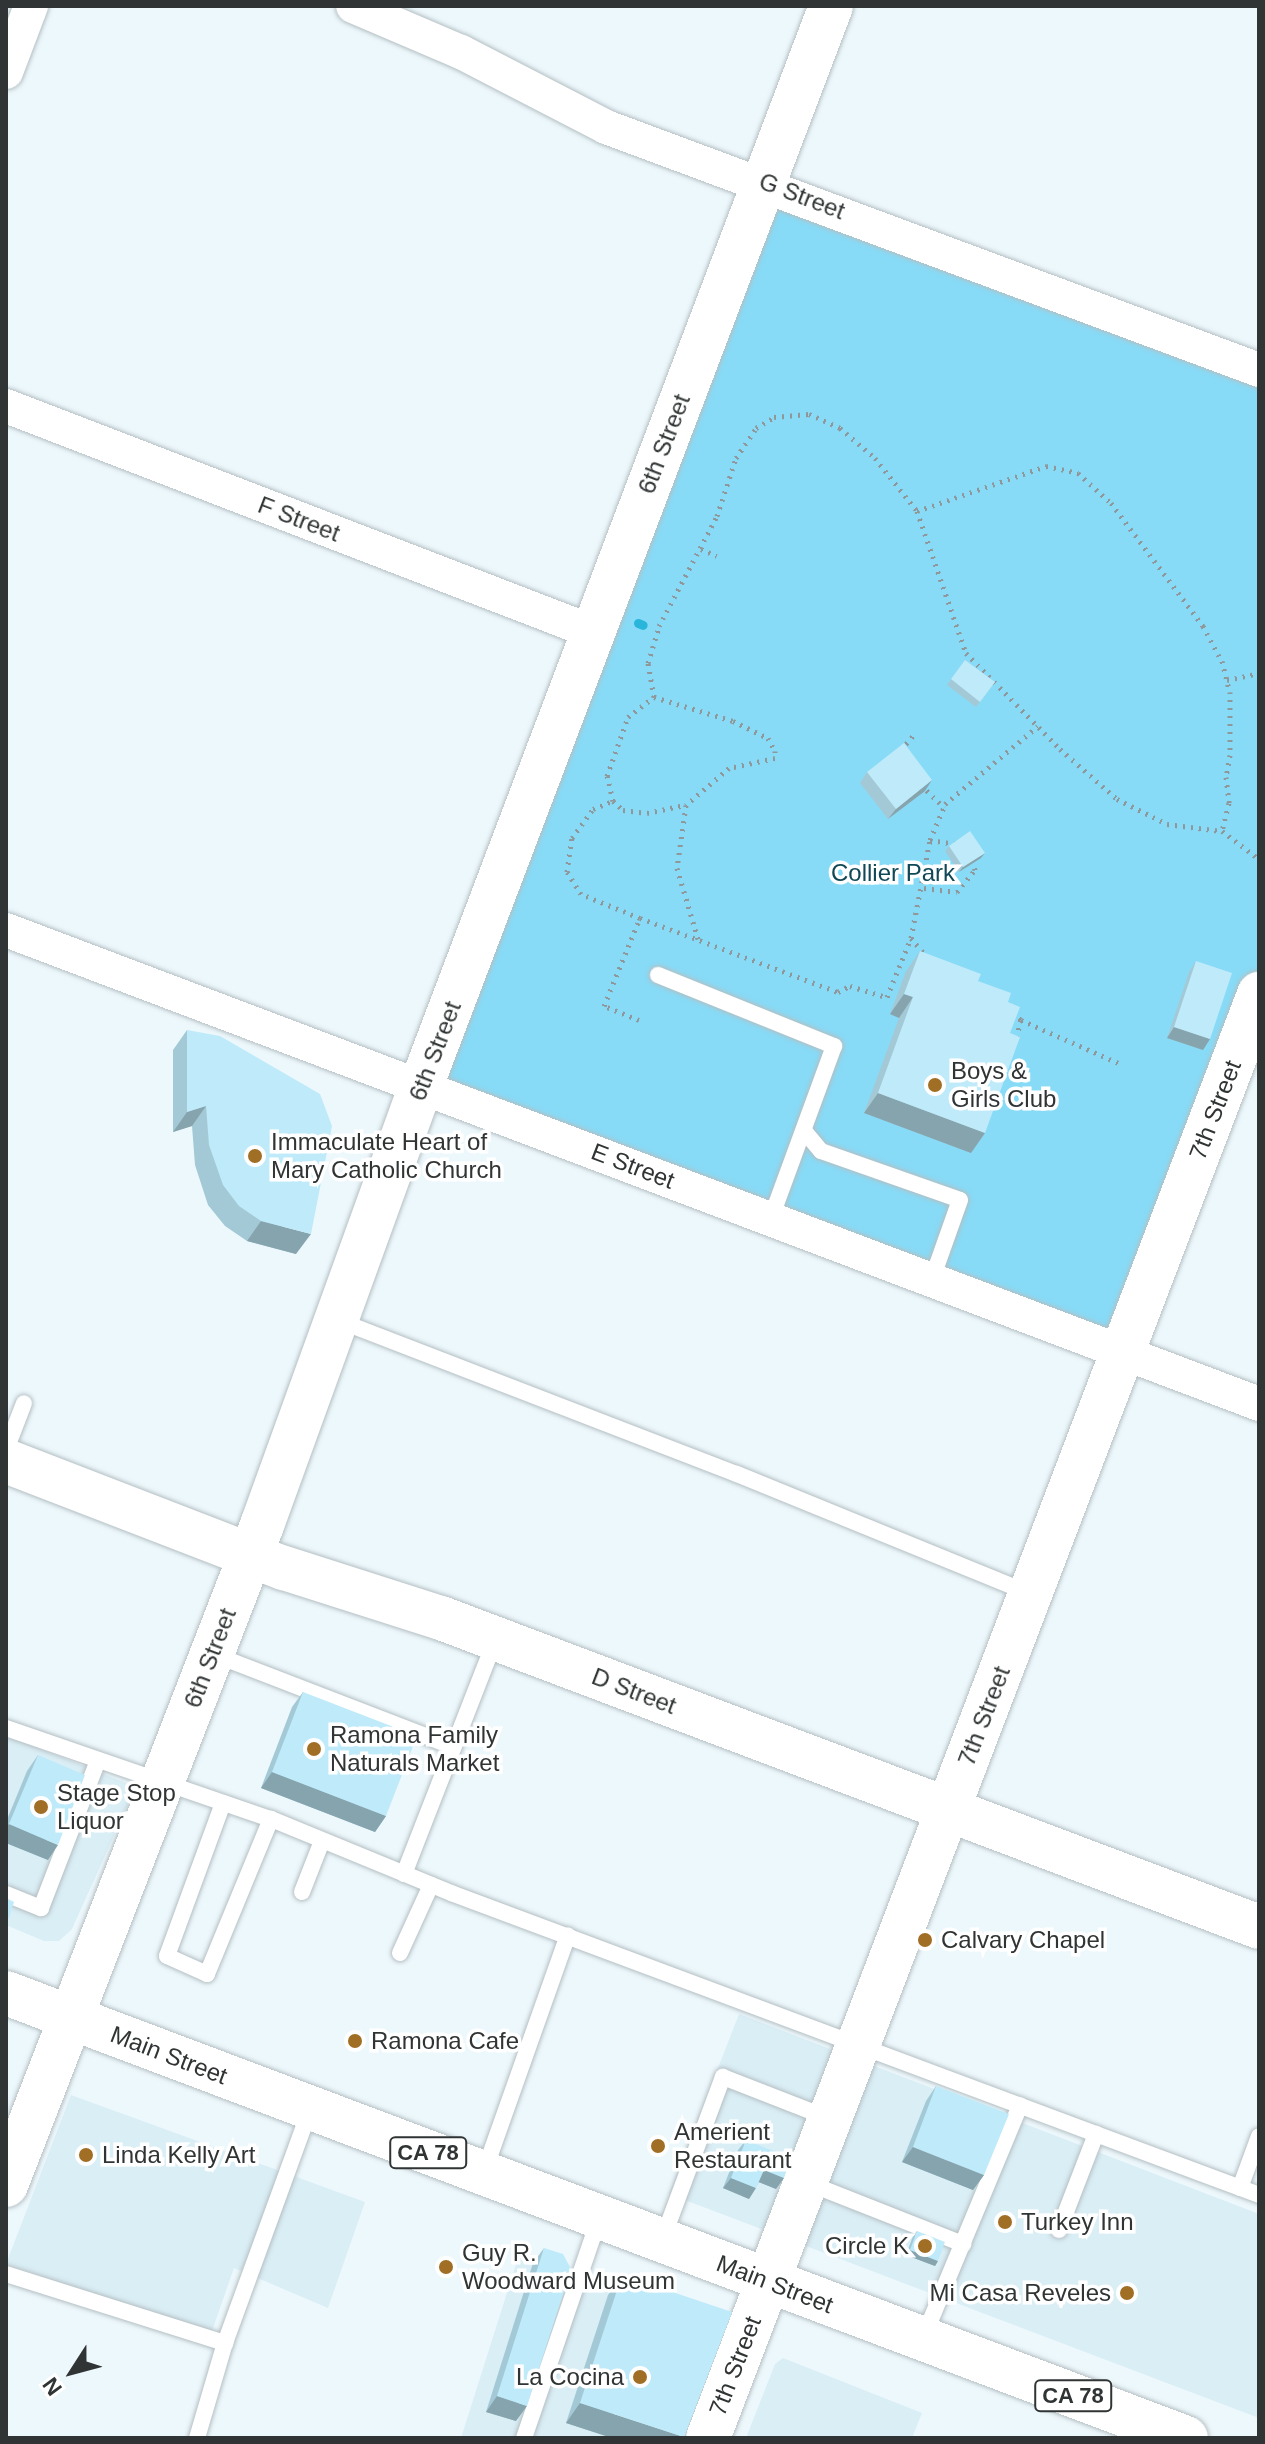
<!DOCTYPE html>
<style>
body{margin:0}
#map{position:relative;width:1265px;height:2444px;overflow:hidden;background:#edf8fc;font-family:Helvetica,sans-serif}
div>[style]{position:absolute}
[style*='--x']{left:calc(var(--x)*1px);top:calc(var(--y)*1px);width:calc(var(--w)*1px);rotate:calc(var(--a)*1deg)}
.built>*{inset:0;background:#daeef5}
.green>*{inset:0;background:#87dbf7}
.stream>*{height:9px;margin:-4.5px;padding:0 4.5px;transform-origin:4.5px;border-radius:4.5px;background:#2ab5da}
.path>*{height:5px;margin-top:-2.5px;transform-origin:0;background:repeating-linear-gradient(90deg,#8f979a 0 2px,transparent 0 8px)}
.roads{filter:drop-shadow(0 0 2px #b4bfc3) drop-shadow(0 0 2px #b4bfc3)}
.lane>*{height:16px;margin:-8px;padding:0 8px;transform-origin:8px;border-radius:8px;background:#fff}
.street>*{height:34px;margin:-17px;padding:0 17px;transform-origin:17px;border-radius:17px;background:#fff}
.secondary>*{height:44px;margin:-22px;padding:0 22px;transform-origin:22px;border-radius:22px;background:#fff}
.primary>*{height:44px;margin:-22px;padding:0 22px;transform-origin:22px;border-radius:22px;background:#fff}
.wall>*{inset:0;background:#a4c9d6}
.shaded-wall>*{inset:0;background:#86a4ae}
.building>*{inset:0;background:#bfeaf9}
.dots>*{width:22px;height:22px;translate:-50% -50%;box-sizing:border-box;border:4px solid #fff;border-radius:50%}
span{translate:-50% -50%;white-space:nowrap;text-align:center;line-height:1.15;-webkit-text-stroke:7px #fff;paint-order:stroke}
.shield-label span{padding:2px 6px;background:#fff;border:2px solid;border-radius:6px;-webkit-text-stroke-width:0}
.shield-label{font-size:22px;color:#303435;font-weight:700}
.street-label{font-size:24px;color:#303435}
.park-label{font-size:24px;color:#104857}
.poi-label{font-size:24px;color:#303435}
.left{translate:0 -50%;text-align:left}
.right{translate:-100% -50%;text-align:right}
.frame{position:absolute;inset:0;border:8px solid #303435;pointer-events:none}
.north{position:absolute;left:32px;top:2332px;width:80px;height:80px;-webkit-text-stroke:6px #fff;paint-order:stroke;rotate:234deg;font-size:22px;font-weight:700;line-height:32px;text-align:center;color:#303435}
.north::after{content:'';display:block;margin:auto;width:28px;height:36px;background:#303435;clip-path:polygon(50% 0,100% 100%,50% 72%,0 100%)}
</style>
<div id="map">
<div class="built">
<div style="clip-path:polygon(6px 1735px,136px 1787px,72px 1929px,59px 1941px,44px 1941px,6px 1925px)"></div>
<div style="clip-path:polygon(739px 2014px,1259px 2214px,1259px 2418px,669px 2194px)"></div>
<div style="clip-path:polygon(71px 2095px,365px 2202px,328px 2308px,234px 2268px,211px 2334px,6px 2264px)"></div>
<div style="clip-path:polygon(519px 2255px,722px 2333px,725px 2341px,693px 2438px,461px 2438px)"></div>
<div style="clip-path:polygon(783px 2358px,922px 2413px,912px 2438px,746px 2438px,775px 2364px)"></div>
</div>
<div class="green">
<div style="clip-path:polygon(765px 181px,1259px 367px,1259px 995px,1123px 1350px,422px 1085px)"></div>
</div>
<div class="stream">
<div style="--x:638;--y:623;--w:5;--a:22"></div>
</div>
<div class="path">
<div style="--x:917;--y:511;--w:137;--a:-19.2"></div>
<div style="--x:1046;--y:466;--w:33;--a:12"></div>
<div style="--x:1078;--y:473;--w:45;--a:42.3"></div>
<div style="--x:1111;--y:503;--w:154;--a:53.2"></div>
<div style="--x:1203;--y:626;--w:40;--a:62"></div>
<div style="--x:1222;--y:661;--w:32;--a:76"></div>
<div style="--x:1230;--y:692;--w:63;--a:90"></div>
<div style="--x:1230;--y:755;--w:22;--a:100"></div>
<div style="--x:1226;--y:777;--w:26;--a:83"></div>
<div style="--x:1229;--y:803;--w:29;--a:104"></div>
<div style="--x:701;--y:549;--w:17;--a:24"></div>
<div style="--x:1227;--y:680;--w:33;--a:-12"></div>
<div style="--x:654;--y:697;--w:83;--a:16.9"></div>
<div style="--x:733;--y:721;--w:39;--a:26"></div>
<div style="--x:768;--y:738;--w:15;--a:62"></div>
<div style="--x:775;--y:751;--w:7;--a:90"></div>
<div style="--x:775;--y:758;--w:47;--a:167.7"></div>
<div style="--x:729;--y:768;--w:57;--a:139.3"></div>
<div style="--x:901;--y:750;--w:23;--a:-50"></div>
<div style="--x:921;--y:785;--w:32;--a:44"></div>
<div style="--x:613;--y:801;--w:13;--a:42"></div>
<div style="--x:623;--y:810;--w:24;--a:7"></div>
<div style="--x:647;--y:813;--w:40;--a:-12"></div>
<div style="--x:686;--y:805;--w:64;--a:98.1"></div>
<div style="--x:677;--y:868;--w:74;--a:73.5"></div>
<div style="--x:930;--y:840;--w:26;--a:9"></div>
<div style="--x:924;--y:888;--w:33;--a:7"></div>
<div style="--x:957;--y:892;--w:28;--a:-51"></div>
<div style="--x:975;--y:870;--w:12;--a:-104"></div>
<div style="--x:640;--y:918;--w:211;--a:20.5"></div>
<div style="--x:838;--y:992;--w:13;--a:-27"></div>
<div style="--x:850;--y:986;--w:39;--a:17"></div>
<div style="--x:887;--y:997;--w:64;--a:-67.9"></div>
<div style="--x:911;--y:938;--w:100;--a:-79"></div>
<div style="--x:930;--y:840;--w:39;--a:-67"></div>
<div style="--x:945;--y:804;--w:121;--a:-40"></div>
<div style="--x:911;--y:938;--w:23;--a:50"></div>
<div style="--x:1013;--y:1013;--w:11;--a:41"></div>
<div style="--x:1021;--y:1020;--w:23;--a:105"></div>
<div style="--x:639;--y:1020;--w:38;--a:-158"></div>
<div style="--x:604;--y:1006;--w:95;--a:-67.8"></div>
<div style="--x:640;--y:918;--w:64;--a:-157.9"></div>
<div style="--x:581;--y:894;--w:26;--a:-122"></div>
<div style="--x:567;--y:872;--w:34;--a:-82"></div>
<div style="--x:572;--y:838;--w:36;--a:-54"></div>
<div style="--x:593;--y:809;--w:22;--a:-22"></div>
<div style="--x:613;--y:801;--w:26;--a:-103"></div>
<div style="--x:607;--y:776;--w:63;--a:-70.4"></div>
<div style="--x:628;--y:717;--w:33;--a:-38"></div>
<div style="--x:654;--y:697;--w:35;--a:-100"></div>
<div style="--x:648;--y:663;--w:39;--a:-73"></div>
<div style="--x:659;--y:626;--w:124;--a:-62.2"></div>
<div style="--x:717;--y:516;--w:61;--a:-71.9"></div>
<div style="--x:736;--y:458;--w:36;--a:-56"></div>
<div style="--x:756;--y:428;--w:21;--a:-31"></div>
<div style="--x:774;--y:417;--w:35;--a:-5"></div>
<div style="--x:809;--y:414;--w:34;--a:24"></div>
<div style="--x:840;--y:428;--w:46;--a:40.6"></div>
<div style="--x:875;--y:458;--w:68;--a:51.6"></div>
<div style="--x:917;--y:511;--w:150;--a:71"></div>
<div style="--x:966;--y:653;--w:134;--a:45.6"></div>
<div style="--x:1060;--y:749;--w:76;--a:41.3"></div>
<div style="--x:1117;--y:799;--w:56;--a:26.6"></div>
<div style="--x:1167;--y:824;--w:55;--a:7.3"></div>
<div style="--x:1222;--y:831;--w:46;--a:37.1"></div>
<div style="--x:1021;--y:1020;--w:111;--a:23.8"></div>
</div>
<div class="roads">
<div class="lane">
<div style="--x:658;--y:975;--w:190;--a:22"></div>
<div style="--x:834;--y:1046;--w:183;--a:110.1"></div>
<div style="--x:805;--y:1132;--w:25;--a:50"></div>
<div style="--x:821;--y:1151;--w:147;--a:19.4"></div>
<div style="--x:960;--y:1200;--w:84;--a:109.5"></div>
<div style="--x:340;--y:1321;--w:425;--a:21.1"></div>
<div style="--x:737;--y:1474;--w:314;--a:22.2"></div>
<div style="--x:6;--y:1450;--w:50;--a:-69"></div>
<div style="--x:213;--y:1654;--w:258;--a:21.1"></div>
<div style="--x:6;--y:1728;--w:280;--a:19"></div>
<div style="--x:271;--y:1819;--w:195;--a:22.3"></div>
<div style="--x:451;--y:1893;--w:863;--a:20.49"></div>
<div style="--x:223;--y:1803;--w:163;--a:110.1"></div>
<div style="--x:167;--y:1956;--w:44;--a:24.2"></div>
<div style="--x:207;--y:1974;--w:168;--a:-67.6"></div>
<div style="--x:404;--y:1874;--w:250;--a:-68.7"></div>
<div style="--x:302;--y:1892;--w:55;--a:-68.6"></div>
<div style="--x:6;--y:1894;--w:38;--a:22"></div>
<div style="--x:41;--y:1908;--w:155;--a:-68.9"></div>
<div style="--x:400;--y:1953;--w:75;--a:-65.5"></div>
<div style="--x:484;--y:2172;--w:251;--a:-70.5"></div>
<div style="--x:808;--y:2183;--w:167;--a:21.5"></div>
<div style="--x:1240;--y:2188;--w:55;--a:-69.9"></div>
<div style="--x:1059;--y:2230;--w:103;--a:-68.9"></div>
<div style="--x:663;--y:2238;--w:172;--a:-69.6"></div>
<div style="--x:723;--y:2077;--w:113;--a:21.3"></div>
<div style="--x:6;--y:2274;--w:230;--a:17.5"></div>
<div style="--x:924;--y:2336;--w:250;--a:-67.4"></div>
<div style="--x:197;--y:2438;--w:99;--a:-73.6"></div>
<div style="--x:225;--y:2343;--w:248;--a:-70"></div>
<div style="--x:524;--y:2438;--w:231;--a:-71.1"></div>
</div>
<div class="street">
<div style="--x:353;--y:6;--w:117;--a:23.1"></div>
<div style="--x:461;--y:52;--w:163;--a:27.3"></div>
<div style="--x:606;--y:127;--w:697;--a:20.41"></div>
<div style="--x:6;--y:72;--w:71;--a:-69.3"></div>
<div style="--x:6;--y:406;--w:629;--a:21.06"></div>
<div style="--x:6;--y:930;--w:1340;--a:20.72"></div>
</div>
<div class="secondary">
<div style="--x:6;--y:1461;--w:298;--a:21.1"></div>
<div style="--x:284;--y:1568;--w:165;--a:17.7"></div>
<div style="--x:441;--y:1618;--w:874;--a:20.69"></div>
<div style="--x:6;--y:2185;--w:708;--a:-68.8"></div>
<div style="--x:262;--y:1525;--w:467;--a:-70.1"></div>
<div style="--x:421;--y:1086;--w:1155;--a:-69.21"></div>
<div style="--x:708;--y:2438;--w:1546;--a:-69.11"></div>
</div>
<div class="primary">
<div style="--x:6;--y:1993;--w:1261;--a:20.66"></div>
</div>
</div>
<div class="wall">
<div style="clip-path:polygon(965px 660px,995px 682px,976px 707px,947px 685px)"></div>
<div style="clip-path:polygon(867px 772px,925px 791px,888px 819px,860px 783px)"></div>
<div style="clip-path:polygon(949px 846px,981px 858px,959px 872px,945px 851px)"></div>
<div style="clip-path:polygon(920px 951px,978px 981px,1008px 1002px,1010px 1033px,985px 1133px,971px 1153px,864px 1113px,899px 1018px,890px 1014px,906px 971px)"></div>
<div style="clip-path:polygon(1196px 961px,1210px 1039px,1203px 1050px,1167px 1038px,1189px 972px)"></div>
<div style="clip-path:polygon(187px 1030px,296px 1254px,247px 1241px,225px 1226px,208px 1205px,195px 1165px,192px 1126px,173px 1132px,173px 1050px)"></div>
<div style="clip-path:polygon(303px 1692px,386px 1816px,375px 1832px,261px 1788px,292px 1707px)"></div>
<div style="clip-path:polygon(38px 1755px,48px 1860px,6px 1843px,6px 1822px,27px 1771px)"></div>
<div style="clip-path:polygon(936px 2086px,984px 2175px,973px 2190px,902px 2162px,926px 2101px)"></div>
<div style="clip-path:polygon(746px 2140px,784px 2178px,776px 2189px,759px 2182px,749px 2199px,723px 2188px,738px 2150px)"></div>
<div style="clip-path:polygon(917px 2231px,938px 2261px,935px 2266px,906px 2255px,913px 2236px)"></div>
<div style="clip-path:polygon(544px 2248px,516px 2421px,486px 2412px,533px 2263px)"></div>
<div style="clip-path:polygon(622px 2275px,612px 2438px,566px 2423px,608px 2295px)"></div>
</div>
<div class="shaded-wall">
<div style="clip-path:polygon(932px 780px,925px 791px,888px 819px,896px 809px)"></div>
<div style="clip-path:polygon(985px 853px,981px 858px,959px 872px,963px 867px)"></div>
<div style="clip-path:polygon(904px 994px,913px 997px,899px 1018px,890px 1014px)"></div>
<div style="clip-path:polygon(1174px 1027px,1210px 1039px,1203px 1050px,1167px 1038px)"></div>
<div style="clip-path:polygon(878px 1093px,985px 1133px,971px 1153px,864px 1113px)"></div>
<div style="clip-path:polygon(206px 1106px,192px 1126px,173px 1132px,187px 1112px)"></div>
<div style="clip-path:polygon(261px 1221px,311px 1234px,296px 1254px,247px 1241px)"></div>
<div style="clip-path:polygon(272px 1772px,386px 1816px,375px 1832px,261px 1788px)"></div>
<div style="clip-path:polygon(9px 1824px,58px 1845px,48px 1860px,6px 1843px,6px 1829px)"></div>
<div style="clip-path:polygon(913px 2147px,984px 2175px,973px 2190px,902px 2162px)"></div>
<div style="clip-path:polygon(764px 2170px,784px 2178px,776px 2189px,756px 2181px)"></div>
<div style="clip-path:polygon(731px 2178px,756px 2188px,749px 2199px,723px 2188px)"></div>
<div style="clip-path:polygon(910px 2250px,938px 2261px,935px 2266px,906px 2255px)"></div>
<div style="clip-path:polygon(497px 2396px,527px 2406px,516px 2421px,486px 2412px)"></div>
<div style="clip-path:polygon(580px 2403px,684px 2437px,612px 2438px,566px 2423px)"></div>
</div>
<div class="building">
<div style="clip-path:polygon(965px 660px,995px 682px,980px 702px,951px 679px)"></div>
<div style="clip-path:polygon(904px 743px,932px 780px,896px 809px,867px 772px)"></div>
<div style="clip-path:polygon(970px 831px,985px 853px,963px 867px,949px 846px)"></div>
<div style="clip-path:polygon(920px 951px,981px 974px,978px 981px,1011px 993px,1008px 1002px,1020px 1007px,1010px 1033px,1020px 1037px,985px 1133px,878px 1093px,913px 997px,904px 994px)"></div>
<div style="clip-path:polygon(1196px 961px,1232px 973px,1210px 1039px,1174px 1027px)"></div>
<div style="clip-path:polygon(187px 1030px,220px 1036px,320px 1094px,332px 1126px,311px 1234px,261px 1221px,239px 1206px,223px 1185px,209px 1145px,206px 1106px,187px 1112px)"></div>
<div style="clip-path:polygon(303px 1692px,417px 1736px,386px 1816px,272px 1772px)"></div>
<div style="clip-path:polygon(38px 1755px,85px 1775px,58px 1845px,9px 1824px)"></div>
<div style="clip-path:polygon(6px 1898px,14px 1902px,9px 1918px,6px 1917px)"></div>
<div style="clip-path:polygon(936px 2086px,1009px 2114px,984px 2175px,913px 2147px)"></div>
<div style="clip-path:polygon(746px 2140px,791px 2158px,784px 2178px,764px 2170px,756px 2188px,731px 2178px)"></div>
<div style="clip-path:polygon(917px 2231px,945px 2242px,938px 2261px,910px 2250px)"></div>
<div style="clip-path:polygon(544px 2248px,563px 2254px,571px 2269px,527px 2406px,497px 2396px)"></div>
<div style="clip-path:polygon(622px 2275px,732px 2312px,684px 2437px,580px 2403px)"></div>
</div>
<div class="dots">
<div style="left:935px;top:1085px;background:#a16e25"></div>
<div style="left:255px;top:1156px;background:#a16e25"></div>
<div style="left:314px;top:1749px;background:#a16e25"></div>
<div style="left:41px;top:1807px;background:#a16e25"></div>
<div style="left:925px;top:1940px;background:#a16e25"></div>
<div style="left:355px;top:2041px;background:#a16e25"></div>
<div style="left:658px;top:2146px;background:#a16e25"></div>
<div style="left:86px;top:2155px;background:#a16e25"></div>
<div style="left:1005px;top:2222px;background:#a16e25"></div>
<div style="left:925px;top:2246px;background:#a16e25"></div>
<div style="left:446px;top:2267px;background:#a16e25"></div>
<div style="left:1127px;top:2293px;background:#a16e25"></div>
<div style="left:640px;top:2377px;background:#a16e25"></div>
</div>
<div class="shield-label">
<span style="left:428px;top:2153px">CA 78</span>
<span style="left:1073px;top:2396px">CA 78</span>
</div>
<div class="street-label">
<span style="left:802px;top:196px;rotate:21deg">G Street</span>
<span style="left:664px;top:444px;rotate:-69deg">6th Street</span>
<span style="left:299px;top:519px;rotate:21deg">F Street</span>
<span style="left:435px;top:1051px;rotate:-69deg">6th Street</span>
<span style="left:1215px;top:1110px;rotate:-69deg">7th Street</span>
<span style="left:633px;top:1166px;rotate:21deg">E Street</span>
<span style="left:210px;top:1658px;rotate:-69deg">6th Street</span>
<span style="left:634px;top:1691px;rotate:21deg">D Street</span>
<span style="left:984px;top:1716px;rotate:-69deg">7th Street</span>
<span style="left:169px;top:2055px;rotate:21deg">Main Street</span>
<span style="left:775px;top:2284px;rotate:21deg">Main Street</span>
<span style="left:735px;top:2366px;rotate:-69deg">7th Street</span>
</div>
<div class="park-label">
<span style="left:893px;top:873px">Collier Park</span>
</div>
<div class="poi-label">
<span class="left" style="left:951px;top:1085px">Boys &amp;<br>Girls Club</span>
<span class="left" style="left:271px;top:1156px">Immaculate Heart of<br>Mary Catholic Church</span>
<span class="left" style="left:330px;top:1749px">Ramona Family<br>Naturals Market</span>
<span class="left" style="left:57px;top:1807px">Stage Stop<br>Liquor</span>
<span class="left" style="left:941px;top:1940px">Calvary Chapel</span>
<span class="left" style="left:371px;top:2041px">Ramona Cafe</span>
<span class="left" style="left:674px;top:2146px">Amerient<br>Restaurant</span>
<span class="left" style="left:102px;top:2155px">Linda Kelly Art</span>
<span class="left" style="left:1021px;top:2222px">Turkey Inn</span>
<span class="right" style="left:909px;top:2246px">Circle K</span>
<span class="left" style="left:462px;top:2267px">Guy R.<br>Woodward Museum</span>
<span class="right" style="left:1111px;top:2293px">Mi Casa Reveles</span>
<span class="right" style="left:624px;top:2377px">La Cocina</span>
</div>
<div class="frame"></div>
<div class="north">N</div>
</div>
